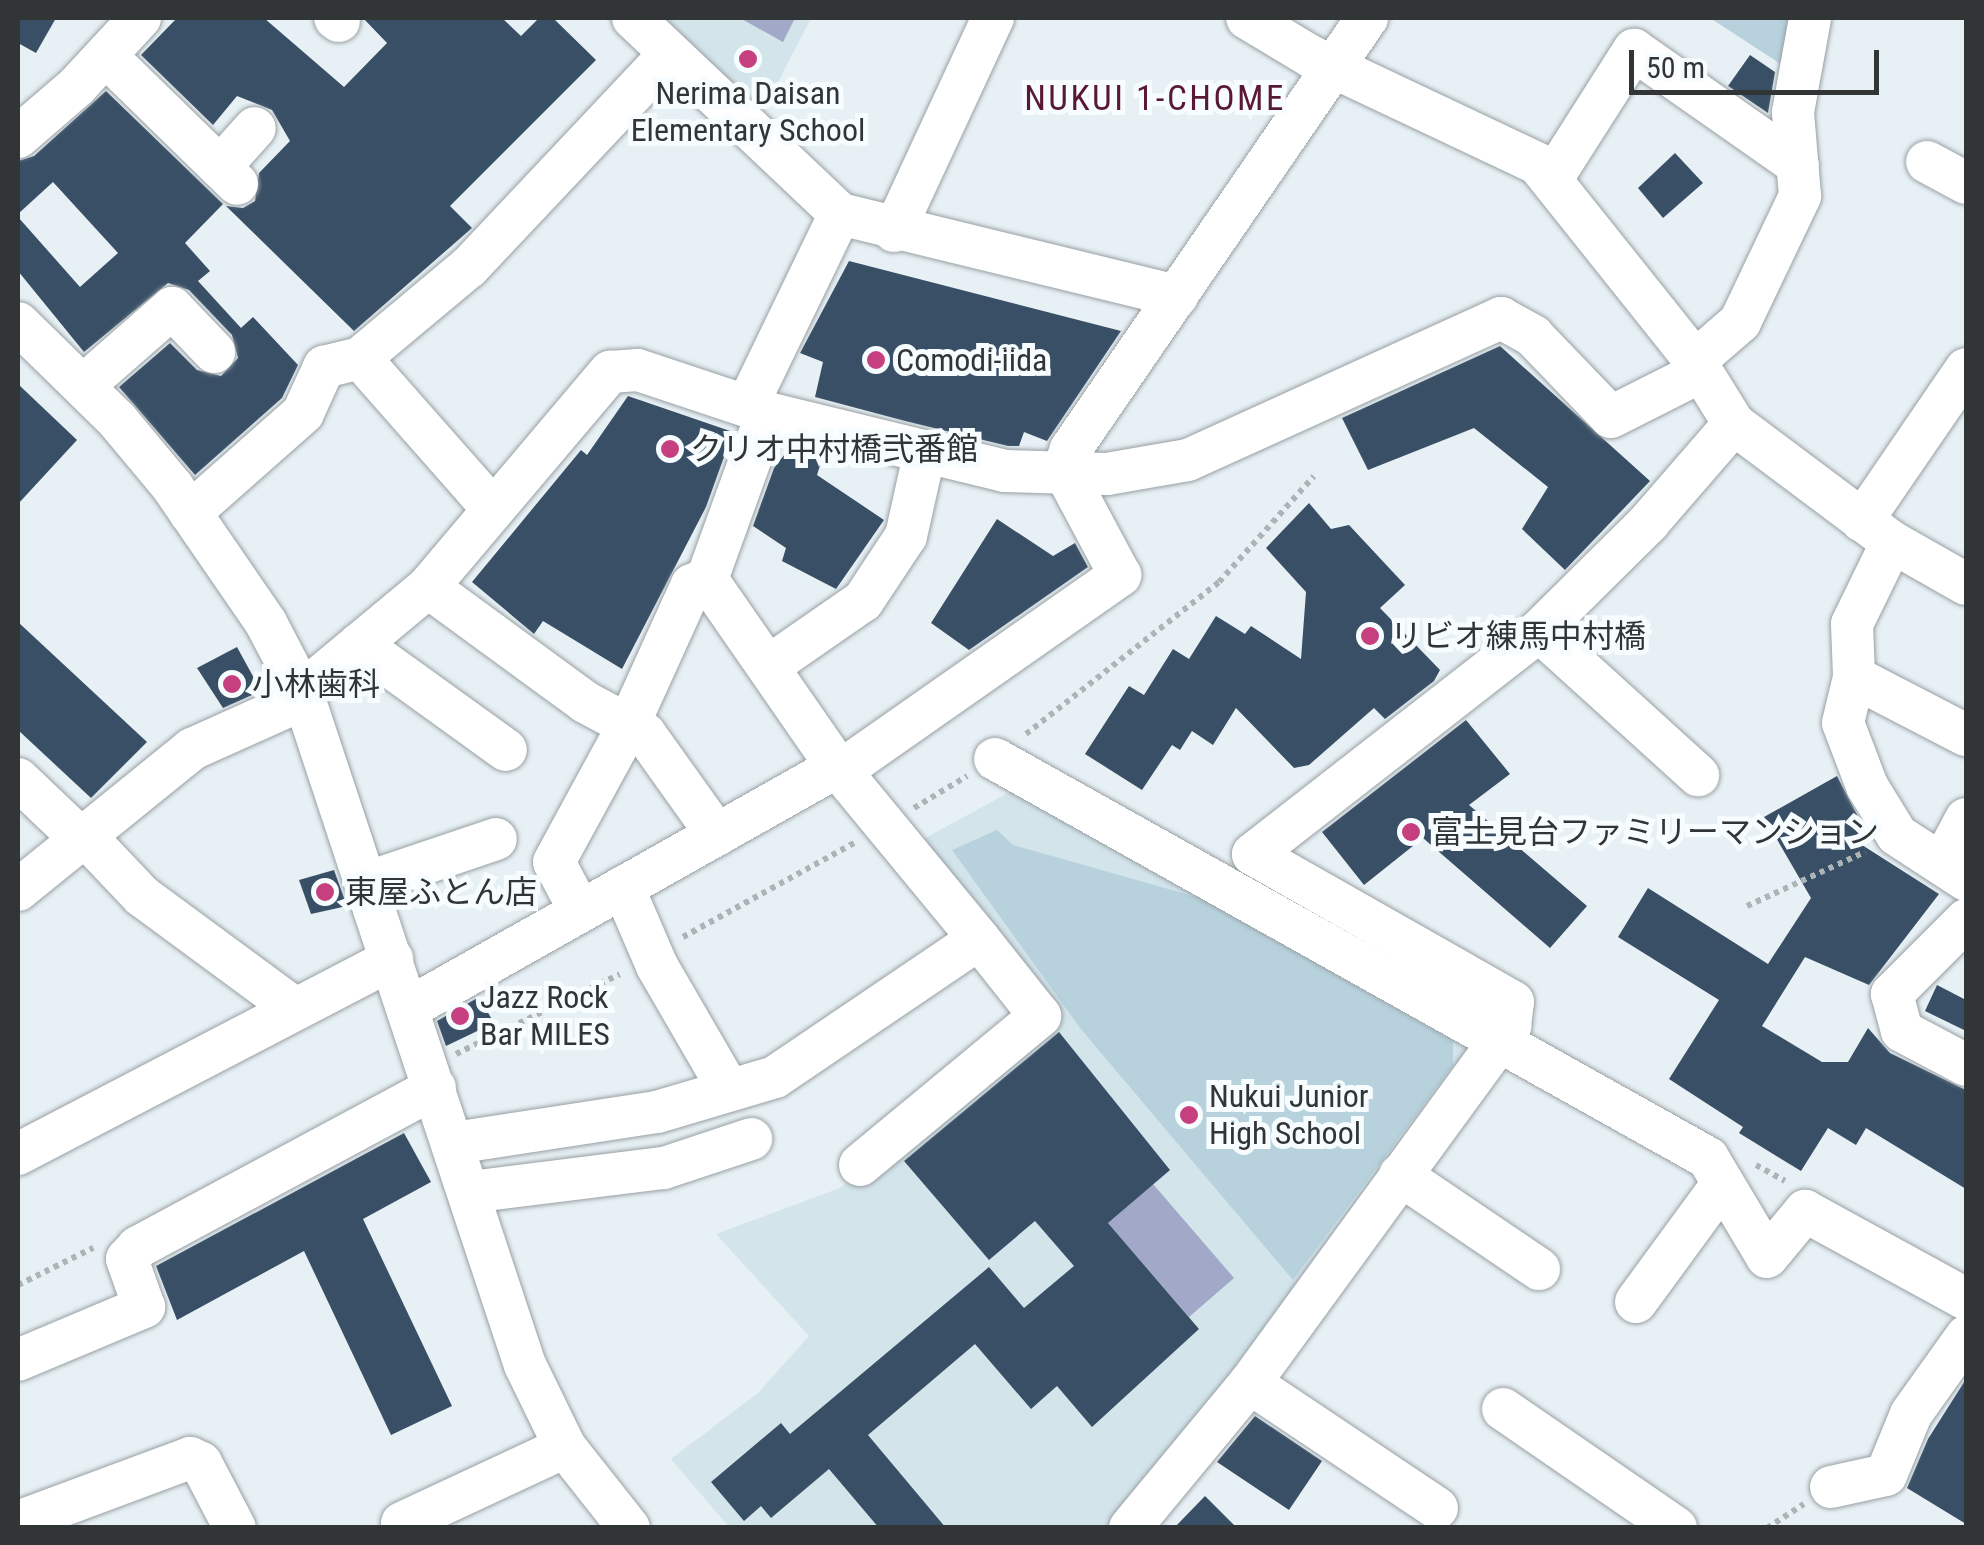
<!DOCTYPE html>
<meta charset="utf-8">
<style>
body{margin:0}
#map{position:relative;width:1984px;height:1545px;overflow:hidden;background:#e7f0f4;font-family:"Roboto Condensed","Noto Sans JP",sans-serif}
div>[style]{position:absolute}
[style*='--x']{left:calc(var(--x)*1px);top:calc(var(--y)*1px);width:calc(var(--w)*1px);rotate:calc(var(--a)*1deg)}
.built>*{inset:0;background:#d3e4eb}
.green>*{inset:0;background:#b7d2dd}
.water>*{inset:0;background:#a1a8c8}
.building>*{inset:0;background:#394f66}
.path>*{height:6px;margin-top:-3px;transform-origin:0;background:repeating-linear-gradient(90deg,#adb4b7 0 5px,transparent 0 10px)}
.roads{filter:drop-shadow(0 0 2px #98a0a4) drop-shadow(0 0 2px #98a0a4)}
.minor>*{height:42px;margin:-21px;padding:0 21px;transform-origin:21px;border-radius:21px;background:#fff}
.dots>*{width:28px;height:28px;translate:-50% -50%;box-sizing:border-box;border:5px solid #f7fdff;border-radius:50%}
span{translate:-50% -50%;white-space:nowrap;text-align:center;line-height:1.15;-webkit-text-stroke:10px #f7fdff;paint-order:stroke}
.poi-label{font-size:32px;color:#323536}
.left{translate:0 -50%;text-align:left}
.neighbourhood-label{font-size:35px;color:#591836;letter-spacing:2.5px}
.frame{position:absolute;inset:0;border:20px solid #323536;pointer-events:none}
.scale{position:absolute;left:1629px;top:50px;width:250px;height:45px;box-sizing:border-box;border:5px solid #323536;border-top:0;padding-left:12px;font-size:30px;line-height:35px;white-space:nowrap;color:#323536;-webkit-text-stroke:8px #f7fdff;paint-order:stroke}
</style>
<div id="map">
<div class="built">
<div style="clip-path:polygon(662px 18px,811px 18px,769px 100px,754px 105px)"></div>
<div style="clip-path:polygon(1017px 788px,1477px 1039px,1190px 1444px,1106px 1527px,729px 1527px,671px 1459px,758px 1393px,809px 1336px,716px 1234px,840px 1188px,1056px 1020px,918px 842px)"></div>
</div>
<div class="green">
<div style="clip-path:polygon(1710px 18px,1795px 18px,1784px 66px)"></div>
<div style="clip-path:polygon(997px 830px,1013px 845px,1200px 898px,1453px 1041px,1453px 1065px,1293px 1280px,1080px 1028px,952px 850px)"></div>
</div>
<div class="water">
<div style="clip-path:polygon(740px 18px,795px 18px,783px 42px)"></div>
<div style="clip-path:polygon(1153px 1184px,1234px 1278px,1189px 1317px,1108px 1223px)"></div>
</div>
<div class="building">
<div style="clip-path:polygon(18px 18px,56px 18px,36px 53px,18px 43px)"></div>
<div style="clip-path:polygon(177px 18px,264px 18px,344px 87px,387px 43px,363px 18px,502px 18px,521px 36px,539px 18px,553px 18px,596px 60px,450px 206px,472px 228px,354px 331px,226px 206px,243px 208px,255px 201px,259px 173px,290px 141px,272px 110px,237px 96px,213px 125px,141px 55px)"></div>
<div style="clip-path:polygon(1750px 55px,1775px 72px,1768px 113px,1728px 86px)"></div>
<div style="clip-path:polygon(106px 91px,223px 204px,185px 243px,210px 271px,198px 281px,241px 328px,253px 317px,298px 365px,282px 398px,195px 475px,119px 387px,170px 343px,197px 370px,221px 376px,238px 358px,232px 335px,189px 290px,168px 283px,84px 352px,18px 271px,18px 217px,80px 287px,118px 253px,53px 182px,18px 214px,18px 161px,34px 156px)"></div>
<div style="clip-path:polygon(1675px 153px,1703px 183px,1663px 218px,1638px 188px)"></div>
<div style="clip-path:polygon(849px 261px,1121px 331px,1047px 441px,1024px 432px,1019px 446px,1008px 446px,905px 421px,815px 397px,823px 362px,800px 353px)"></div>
<div style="clip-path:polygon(1500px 346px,1650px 481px,1565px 570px,1522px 529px,1548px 487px,1474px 428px,1368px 470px,1342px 418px)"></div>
<div style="clip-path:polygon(18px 384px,77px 440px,18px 504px)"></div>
<div style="clip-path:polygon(628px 396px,733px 432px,706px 507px,622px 669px,543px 621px,534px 634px,472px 582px,581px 450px,587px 455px)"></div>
<div style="clip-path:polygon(788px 450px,822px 459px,817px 475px,884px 520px,836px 589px,782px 561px,786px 548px,753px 526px,774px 468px)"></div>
<div style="clip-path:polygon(1309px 503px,1331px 529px,1349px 525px,1405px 585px,1380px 608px,1440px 670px,1434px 681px,1385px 719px,1374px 708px,1309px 765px,1294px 768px,1236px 708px,1213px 745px,1192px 731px,1180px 750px,1172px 745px,1142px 790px,1085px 754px,1129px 686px,1144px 695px,1173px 649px,1189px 659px,1216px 616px,1245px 634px,1251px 626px,1301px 659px,1306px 592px,1266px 548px)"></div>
<div style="clip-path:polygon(997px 519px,1053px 556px,1075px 543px,1088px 567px,969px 650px,931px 623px)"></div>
<div style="clip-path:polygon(18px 622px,147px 742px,91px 798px,18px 730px)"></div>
<div style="clip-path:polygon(237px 647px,261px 691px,223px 708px,197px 668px)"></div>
<div style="clip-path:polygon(1466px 720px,1510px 774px,1469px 805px,1587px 906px,1550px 948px,1423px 838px,1364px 885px,1322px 832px)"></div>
<div style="clip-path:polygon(1837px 776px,1865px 830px,1851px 838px,1939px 894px,1869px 985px,1805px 957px,1762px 1026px,1822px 1062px,1848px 1062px,1868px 1028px,1890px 1053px,1966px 1090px,1966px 1189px,1866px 1128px,1856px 1145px,1828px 1128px,1801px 1171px,1739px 1133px,1743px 1127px,1669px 1079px,1719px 1000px,1618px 937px,1648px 888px,1768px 964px,1811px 898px,1764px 817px)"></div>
<div style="clip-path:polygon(334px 870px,347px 906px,311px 914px,299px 880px)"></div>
<div style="clip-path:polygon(1937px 985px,1966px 1000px,1966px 1031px,1925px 1011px)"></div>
<div style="clip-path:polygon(479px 997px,494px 1023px,446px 1046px,437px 1021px)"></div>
<div style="clip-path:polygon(1059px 1032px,1170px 1170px,1108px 1223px,1199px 1329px,1092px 1427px,1057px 1386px,1031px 1409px,975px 1344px,868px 1435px,946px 1528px,879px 1528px,829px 1469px,771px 1518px,761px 1506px,744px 1521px,711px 1482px,781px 1423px,790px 1434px,989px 1267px,1024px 1308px,1074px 1266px,1035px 1221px,989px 1260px,904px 1161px)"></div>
<div style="clip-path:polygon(404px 1133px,431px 1182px,363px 1219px,452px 1406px,391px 1435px,304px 1251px,177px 1320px,156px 1266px)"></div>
<div style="clip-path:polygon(1966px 1379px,1966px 1524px,1907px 1488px,1928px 1439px)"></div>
<div style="clip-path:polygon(1255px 1416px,1322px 1461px,1289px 1510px,1217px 1462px)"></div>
<div style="clip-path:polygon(1205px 1496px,1237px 1528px,1174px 1528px)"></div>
</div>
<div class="path">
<div style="--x:1026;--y:734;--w:246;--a:-38.2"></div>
<div style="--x:1219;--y:582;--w:142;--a:-48.1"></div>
<div style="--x:914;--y:808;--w:62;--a:-31.1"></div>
<div style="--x:1747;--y:906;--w:130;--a:-24.6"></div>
<div style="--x:683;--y:937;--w:197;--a:-28.8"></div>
<div style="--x:456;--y:1054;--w:182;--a:-26"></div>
<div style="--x:1756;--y:1165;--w:33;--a:29"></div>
<div style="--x:18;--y:1285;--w:84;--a:-26.3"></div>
<div style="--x:1767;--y:1528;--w:44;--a:-33"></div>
</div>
<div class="roads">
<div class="minor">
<div style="--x:335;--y:18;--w:5;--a:37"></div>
<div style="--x:633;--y:18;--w:285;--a:43.4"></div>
<div style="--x:840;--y:214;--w:347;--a:13.7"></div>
<div style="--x:1247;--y:18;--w:76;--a:31"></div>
<div style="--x:1312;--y:57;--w:250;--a:25.3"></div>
<div style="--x:1538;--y:164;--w:252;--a:51.4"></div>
<div style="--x:1695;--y:361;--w:74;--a:58.2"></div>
<div style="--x:1734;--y:424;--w:197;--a:36.8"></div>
<div style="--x:1892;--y:542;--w:85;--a:29.6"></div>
<div style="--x:106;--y:56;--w:183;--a:44.3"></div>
<div style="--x:18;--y:137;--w:78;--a:-40.8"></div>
<div style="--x:77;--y:86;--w:93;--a:-47.2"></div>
<div style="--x:1927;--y:162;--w:44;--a:28.3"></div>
<div style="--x:220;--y:167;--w:52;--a:-48.1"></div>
<div style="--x:1553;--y:177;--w:151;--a:-57.5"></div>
<div style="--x:1634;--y:50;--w:200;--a:35"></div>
<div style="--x:894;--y:231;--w:235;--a:-65.1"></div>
<div style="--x:18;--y:323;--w:139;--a:44.4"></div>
<div style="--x:117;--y:420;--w:86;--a:50.2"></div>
<div style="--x:172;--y:486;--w:166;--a:55.5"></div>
<div style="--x:266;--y:623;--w:78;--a:62.4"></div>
<div style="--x:302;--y:692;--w:709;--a:71.67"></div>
<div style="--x:525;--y:1365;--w:91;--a:64"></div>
<div style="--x:565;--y:1447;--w:103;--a:51.7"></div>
<div style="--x:1695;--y:361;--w:60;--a:-40.9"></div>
<div style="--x:1740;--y:322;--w:140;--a:-64.5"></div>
<div style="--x:1800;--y:196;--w:84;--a:-94.8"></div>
<div style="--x:1793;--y:112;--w:96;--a:-79.7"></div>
<div style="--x:84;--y:385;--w:117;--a:-41.2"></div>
<div style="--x:172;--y:308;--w:61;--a:46.3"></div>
<div style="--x:747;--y:406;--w:213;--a:-64.2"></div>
<div style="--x:493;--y:509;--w:201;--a:-131.4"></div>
<div style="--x:360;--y:358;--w:142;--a:-39.9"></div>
<div style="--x:469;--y:267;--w:293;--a:-46.7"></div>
<div style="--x:190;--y:513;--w:151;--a:-41.5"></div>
<div style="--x:303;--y:413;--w:51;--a:-65.5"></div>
<div style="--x:324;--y:367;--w:37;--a:-14"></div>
<div style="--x:1862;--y:521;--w:184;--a:-55.6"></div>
<div style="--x:1892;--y:542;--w:91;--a:116"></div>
<div style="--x:1852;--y:624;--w:53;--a:87.8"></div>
<div style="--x:1854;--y:677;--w:47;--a:103.4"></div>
<div style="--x:1843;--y:723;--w:67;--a:69.1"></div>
<div style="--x:1867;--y:786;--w:57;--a:58.5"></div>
<div style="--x:1897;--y:835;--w:82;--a:33.1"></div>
<div style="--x:428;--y:587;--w:195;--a:36.2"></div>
<div style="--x:585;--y:702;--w:68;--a:28.1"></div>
<div style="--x:645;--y:734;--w:124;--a:54.5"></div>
<div style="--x:1539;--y:631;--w:215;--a:42.2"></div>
<div style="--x:359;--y:644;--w:181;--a:35.8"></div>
<div style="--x:769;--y:666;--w:114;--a:-34.7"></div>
<div style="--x:863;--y:601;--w:78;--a:-56.5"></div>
<div style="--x:906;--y:536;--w:87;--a:-77.4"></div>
<div style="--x:1854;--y:677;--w:126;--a:27.4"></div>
<div style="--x:302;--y:692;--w:164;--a:-39.8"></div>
<div style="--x:428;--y:587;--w:282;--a:-49.8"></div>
<div style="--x:610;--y:372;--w:28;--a:-4"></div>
<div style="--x:638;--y:370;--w:136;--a:18.4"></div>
<div style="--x:767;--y:413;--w:245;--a:13.7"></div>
<div style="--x:1005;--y:471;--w:102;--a:1.7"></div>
<div style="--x:1107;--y:474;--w:82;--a:-9.8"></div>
<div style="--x:1188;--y:460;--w:344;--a:-24.4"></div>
<div style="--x:1501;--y:318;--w:37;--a:29"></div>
<div style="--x:1533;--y:336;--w:112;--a:46.1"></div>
<div style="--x:1611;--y:417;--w:97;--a:-26.8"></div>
<div style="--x:995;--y:759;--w:817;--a:29.23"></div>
<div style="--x:1708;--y:1158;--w:115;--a:59.2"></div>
<div style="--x:1767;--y:1257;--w:60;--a:-50.4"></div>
<div style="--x:1805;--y:1211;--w:183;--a:28.7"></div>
<div style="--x:842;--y:770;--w:340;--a:-35"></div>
<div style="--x:1120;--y:575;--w:119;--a:-118.1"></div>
<div style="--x:1064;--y:470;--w:22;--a:-72"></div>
<div style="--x:1071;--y:449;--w:523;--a:-55.52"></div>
<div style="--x:18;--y:779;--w:87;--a:43.6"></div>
<div style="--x:85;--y:836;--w:83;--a:46.5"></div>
<div style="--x:142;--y:896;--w:190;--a:36.4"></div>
<div style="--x:1942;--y:864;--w:51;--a:-61.9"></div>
<div style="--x:366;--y:883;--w:137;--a:-18.7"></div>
<div style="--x:623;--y:887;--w:86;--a:66.7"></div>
<div style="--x:657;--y:966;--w:143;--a:59.9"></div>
<div style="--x:18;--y:890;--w:224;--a:-39"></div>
<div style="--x:192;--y:749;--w:123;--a:-24.1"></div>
<div style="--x:580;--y:911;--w:55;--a:-118"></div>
<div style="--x:554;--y:862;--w:153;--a:-61.4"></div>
<div style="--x:627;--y:728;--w:157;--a:-65.6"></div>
<div style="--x:692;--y:585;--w:16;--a:-22"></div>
<div style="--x:1966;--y:920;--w:105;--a:135"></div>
<div style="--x:1892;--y:994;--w:38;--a:75"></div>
<div style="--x:1902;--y:1031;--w:72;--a:28"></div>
<div style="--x:409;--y:1008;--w:491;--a:-29.4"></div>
<div style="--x:454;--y:1143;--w:205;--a:-8.7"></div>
<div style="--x:657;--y:1112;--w:123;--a:-16.5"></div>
<div style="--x:775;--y:1077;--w:246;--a:-34.1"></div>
<div style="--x:979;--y:939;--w:223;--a:-129.5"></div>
<div style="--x:837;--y:767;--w:229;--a:-124.7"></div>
<div style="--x:707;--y:579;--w:177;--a:-70.1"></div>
<div style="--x:18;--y:1154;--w:422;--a:-27.5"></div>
<div style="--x:860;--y:1165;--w:234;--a:-39.6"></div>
<div style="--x:1040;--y:1016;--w:98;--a:-128.4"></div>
<div style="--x:1400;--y:1175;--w:168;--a:34.1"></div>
<div style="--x:470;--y:1192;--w:195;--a:-7.1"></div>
<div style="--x:664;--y:1168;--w:92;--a:-18.4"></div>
<div style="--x:1636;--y:1302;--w:147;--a:-53.8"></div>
<div style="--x:18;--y:1360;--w:137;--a:-22.8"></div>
<div style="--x:144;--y:1307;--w:51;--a:-109.5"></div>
<div style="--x:127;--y:1259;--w:16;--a:-47"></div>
<div style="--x:138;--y:1247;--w:337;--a:-28.2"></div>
<div style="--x:1250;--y:1383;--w:225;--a:33.8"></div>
<div style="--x:1503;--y:1409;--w:210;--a:34.5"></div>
<div style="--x:1831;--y:1487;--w:56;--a:-12.3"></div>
<div style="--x:1886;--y:1475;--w:66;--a:-67.7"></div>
<div style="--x:1911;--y:1414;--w:95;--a:-54.5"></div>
<div style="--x:18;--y:1522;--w:184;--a:-20.4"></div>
<div style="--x:190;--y:1458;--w:12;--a:24"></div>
<div style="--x:201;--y:1463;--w:73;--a:62.4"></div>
<div style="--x:402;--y:1523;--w:180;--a:-25"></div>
<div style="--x:1130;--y:1528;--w:188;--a:-50.4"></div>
<div style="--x:1250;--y:1383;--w:442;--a:-53.9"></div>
<div style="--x:1510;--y:1026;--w:24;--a:-83"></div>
<div style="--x:1513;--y:1002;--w:299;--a:-150.4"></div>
<div style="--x:1253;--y:854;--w:363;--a:-37.9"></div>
<div style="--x:1539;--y:631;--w:155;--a:-44.7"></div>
<div style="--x:1649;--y:522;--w:130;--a:-49.1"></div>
</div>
</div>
<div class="dots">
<div style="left:748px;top:59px;background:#c63f7f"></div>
<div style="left:876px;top:360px;background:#c63f7f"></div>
<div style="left:670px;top:449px;background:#c63f7f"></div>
<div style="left:1370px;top:636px;background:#c63f7f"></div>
<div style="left:232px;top:684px;background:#c63f7f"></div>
<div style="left:1411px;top:832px;background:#c63f7f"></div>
<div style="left:325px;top:892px;background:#c63f7f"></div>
<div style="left:460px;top:1016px;background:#c63f7f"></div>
<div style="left:1189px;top:1115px;background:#c63f7f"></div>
</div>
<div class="poi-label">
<span style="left:748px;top:112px">Nerima Daisan<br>Elementary School</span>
<span class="left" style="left:896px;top:360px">Comodi-iida</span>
<span class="left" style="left:690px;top:449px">クリオ中村橋弐番館</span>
<span class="left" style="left:1390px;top:636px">リビオ練馬中村橋</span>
<span class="left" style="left:252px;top:684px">小林歯科</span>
<span class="left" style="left:1431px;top:832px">富士見台ファミリーマンション</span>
<span class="left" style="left:345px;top:892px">東屋ふとん店</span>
<span class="left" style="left:480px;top:1016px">Jazz Rock<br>Bar MILES</span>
<span class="left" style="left:1209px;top:1115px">Nukui Junior<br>High School</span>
</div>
<div class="neighbourhood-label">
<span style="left:1155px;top:99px">NUKUI 1-CHOME</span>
</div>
<div class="frame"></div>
<div class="scale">50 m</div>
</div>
